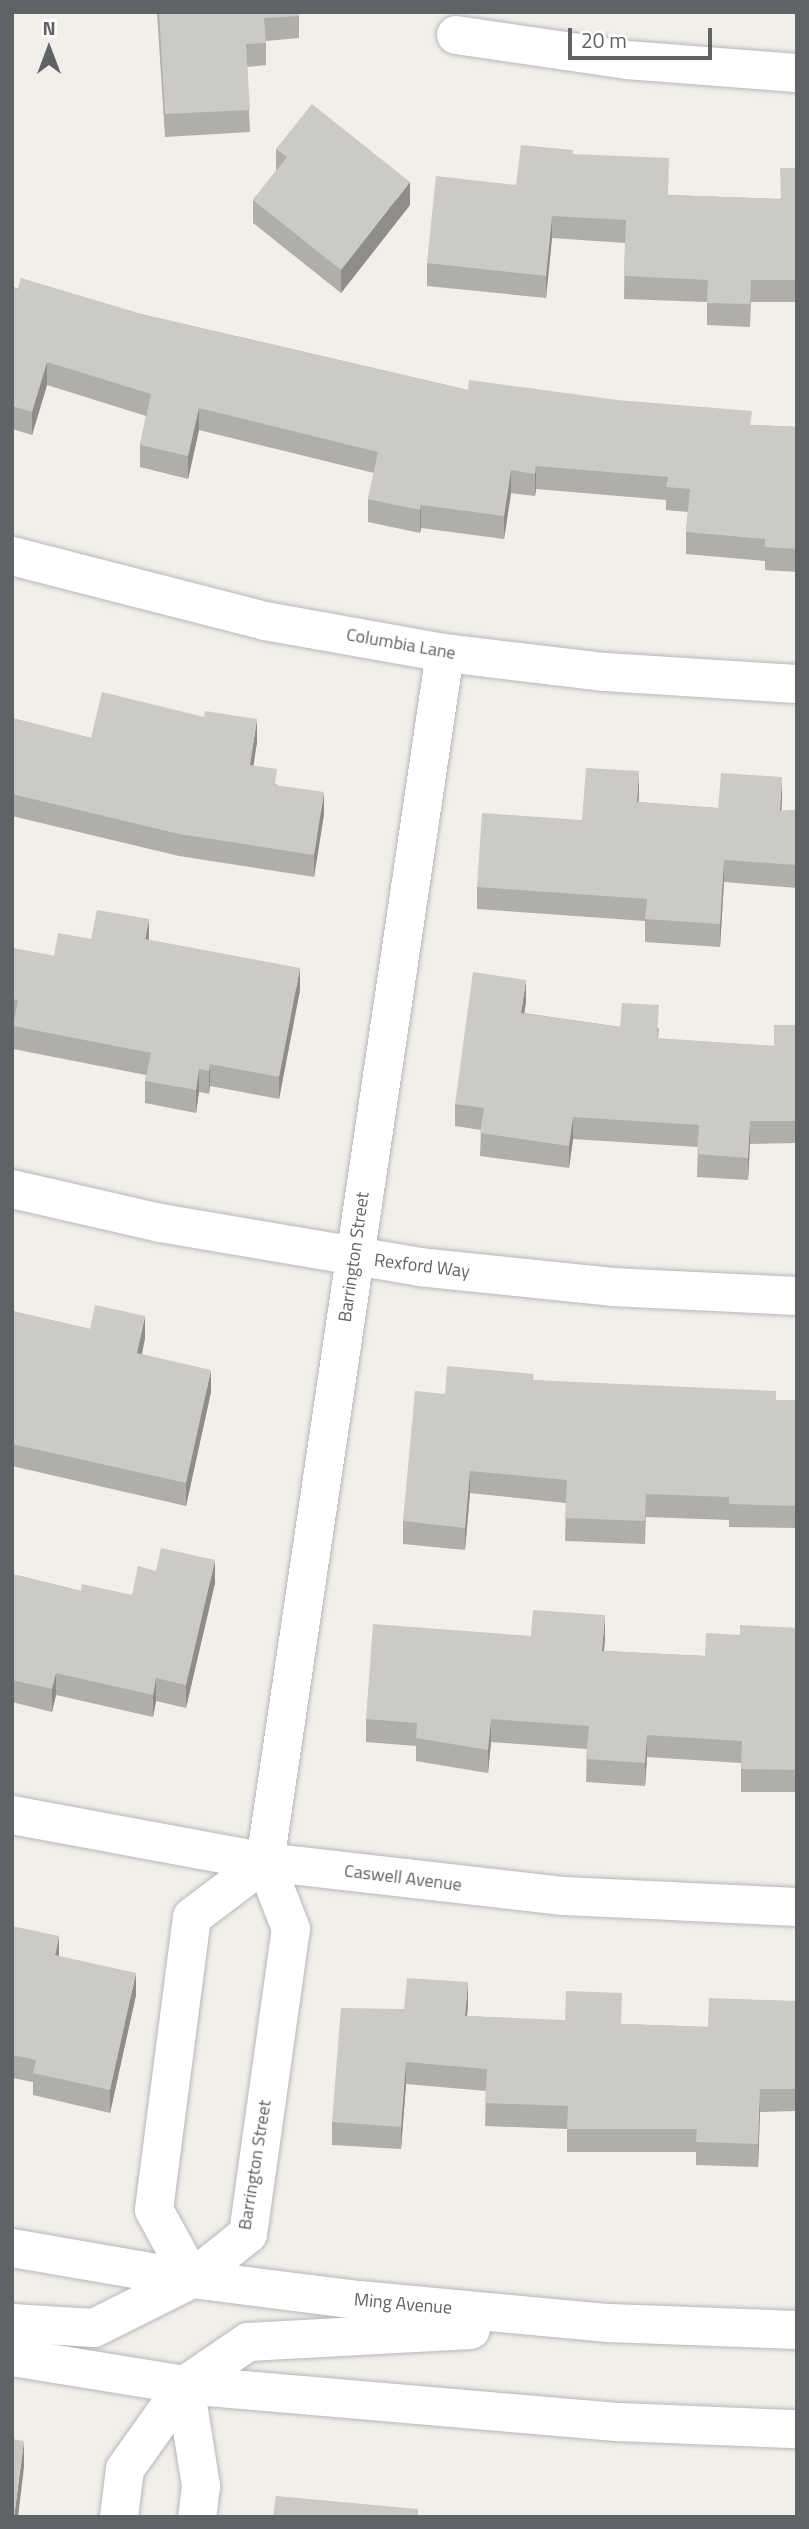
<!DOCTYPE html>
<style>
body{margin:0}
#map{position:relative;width:809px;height:2529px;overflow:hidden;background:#f1efe8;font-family:"Titillium Web",sans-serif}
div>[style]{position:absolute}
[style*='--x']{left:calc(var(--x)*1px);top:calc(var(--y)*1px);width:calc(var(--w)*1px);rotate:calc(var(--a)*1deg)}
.roads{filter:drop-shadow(0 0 2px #b5b8bc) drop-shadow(0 0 2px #b5b8bc)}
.minor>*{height:38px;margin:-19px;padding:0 19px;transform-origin:19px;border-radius:19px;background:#fff}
.secondary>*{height:38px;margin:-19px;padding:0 19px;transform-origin:19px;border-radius:19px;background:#fff}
.wall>*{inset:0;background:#afaea9}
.shaded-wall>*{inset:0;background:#8f8d8a}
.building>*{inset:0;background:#cccac5}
span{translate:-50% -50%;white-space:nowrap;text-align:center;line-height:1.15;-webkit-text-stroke:7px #fff;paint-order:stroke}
.street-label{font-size:18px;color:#5f6368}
.frame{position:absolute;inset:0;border:14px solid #5f6368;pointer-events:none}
.north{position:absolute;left:14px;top:14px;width:70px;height:70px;-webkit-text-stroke:5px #fff;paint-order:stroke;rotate:0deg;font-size:19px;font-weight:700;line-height:28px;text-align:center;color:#5f6368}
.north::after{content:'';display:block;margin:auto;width:24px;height:32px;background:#5f6368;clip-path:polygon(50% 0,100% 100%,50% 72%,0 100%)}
.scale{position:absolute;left:568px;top:28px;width:144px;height:32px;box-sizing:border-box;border:4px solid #5f6368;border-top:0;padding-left:9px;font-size:21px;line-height:24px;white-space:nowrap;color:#5f6368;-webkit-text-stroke:5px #fff;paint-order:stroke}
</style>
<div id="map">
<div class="roads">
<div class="minor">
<div style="--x:456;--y:35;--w:173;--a:8.3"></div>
<div style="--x:627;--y:60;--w:170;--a:4.4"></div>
<div style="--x:12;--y:556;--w:261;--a:14.4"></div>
<div style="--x:265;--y:621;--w:183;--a:10.1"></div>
<div style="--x:445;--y:653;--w:161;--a:6.8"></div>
<div style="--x:605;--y:672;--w:192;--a:3.6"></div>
<div style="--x:12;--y:1189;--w:152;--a:12.9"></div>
<div style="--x:160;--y:1223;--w:263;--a:9.6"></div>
<div style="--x:419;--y:1267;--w:194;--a:5.9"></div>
<div style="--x:612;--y:1287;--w:185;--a:2.8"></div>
<div style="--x:12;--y:1815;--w:257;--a:10.5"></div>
<div style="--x:265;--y:1862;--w:301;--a:6.5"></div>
<div style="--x:564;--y:1896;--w:233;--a:2.7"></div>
<div style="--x:265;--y:1862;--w:91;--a:143"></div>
<div style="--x:192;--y:1917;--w:295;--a:97.4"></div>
<div style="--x:154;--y:2210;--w:79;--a:61.2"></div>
<div style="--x:192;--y:2279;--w:72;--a:-38.8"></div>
<div style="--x:248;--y:2234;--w:308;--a:-82"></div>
<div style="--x:291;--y:1929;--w:72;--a:-111.2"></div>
<div style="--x:265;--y:1862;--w:1222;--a:-81.53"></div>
<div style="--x:185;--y:2385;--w:102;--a:81"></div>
<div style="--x:201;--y:2486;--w:31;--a:97"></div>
<div style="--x:119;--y:2517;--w:48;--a:-82.9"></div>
<div style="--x:125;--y:2469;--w:103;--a:-54.5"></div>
</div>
<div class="secondary">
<div style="--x:12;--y:2248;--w:183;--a:9.8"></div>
<div style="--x:192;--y:2279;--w:168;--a:7.2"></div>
<div style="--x:359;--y:2300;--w:251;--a:5.3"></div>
<div style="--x:609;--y:2323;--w:188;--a:2.1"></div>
<div style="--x:12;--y:2323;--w:82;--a:3.5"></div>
<div style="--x:94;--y:2328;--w:110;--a:-26.6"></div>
<div style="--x:12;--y:2357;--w:175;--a:9.2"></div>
<div style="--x:185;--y:2385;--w:436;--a:4.9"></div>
<div style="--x:619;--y:2422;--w:178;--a:2.3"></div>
<div style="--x:185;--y:2385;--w:76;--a:-34.3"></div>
<div style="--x:248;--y:2342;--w:223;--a:-3.1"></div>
</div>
</div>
<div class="wall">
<div style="clip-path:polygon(157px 12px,299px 12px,299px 38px,266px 41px,266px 65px,247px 67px,250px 132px,165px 137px)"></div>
<div style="clip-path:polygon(276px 149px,410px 205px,341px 293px,253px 223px,253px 200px,276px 171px)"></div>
<div style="clip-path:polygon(573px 154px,668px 195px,780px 199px,797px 168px,797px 302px,751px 302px,750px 327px,707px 325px,707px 302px,624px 299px,625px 243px,552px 238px,546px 298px,427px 286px,427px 263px)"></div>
<div style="clip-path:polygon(12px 287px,145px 315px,468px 390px,752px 425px,797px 427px,797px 572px,765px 570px,765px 561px,686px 554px,686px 532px,688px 512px,666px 510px,666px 500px,536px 489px,535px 496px,511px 493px,504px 539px,421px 528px,420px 533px,368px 522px,368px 499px,374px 473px,199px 430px,188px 479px,140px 467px,140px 445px,146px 416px,47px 385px,32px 435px,12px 429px)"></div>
<div style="clip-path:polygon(12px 718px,91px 738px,257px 742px,253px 766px,277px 785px,324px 814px,314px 877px,179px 856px,12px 816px)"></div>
<div style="clip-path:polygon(639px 794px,638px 802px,718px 808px,782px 800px,781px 811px,797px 810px,797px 888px,724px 882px,720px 947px,645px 942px,645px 921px,477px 909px,477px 887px,582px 820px)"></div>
<div style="clip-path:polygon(91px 939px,149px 940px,300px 990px,279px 1099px,210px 1086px,209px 1094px,199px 1092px,196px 1113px,145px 1103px,145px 1081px,146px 1075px,13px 1049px,14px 1022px,12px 1022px,12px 948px,54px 956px)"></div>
<div style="clip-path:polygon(526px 1002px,524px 1013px,620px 1027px,659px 1028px,658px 1039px,774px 1046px,797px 1025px,797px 1143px,750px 1144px,748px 1180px,697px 1177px,698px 1147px,573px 1139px,569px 1168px,480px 1156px,481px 1130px,455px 1126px,455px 1104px)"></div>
<div style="clip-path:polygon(12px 1311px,90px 1329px,145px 1338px,142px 1354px,211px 1392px,186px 1506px,12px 1466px)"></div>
<div style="clip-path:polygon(534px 1380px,776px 1400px,797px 1400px,797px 1528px,729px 1527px,729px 1520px,646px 1517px,645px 1544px,565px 1541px,566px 1503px,470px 1493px,465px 1550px,403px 1544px,403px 1521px,445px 1394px)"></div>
<div style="clip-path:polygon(156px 1571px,215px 1583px,186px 1708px,156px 1701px,153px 1717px,56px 1695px,52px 1712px,12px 1702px,12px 1574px,81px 1591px,132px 1595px)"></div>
<div style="clip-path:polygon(797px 1628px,797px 1792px,741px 1792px,741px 1763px,647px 1757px,645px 1786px,586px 1782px,587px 1749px,491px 1742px,488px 1773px,416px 1761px,416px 1746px,366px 1742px,366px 1719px,531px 1636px,605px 1638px,604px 1651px,705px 1656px,740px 1635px)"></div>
<div style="clip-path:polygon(12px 1926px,59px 1956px,136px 1995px,110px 2113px,33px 2095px,33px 2082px,12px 2078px)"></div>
<div style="clip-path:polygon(797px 2001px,797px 2111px,760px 2112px,758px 2167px,696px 2165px,696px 2152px,567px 2152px,567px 2129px,485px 2126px,486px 2091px,406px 2084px,401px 2149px,332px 2145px,332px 2122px,404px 2009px,468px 2005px,467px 2016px,622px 2024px,708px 2027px)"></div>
</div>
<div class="shaded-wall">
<div style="clip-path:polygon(410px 182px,410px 205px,341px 293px,341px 270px)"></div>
<div style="clip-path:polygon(552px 216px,552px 238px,546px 298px,546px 276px)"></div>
<div style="clip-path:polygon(47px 362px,47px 385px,32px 435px,32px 412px)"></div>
<div style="clip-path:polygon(199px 408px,199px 430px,188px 479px,188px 456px)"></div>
<div style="clip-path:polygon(536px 466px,536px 489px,535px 496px,535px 474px)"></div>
<div style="clip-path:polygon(511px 470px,511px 493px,504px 539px,504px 516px)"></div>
<div style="clip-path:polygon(421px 505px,421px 528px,420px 533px,420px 510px)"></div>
<div style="clip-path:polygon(257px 719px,257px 742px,250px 788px,250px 765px)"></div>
<div style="clip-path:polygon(639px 771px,639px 794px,637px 825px,637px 802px)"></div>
<div style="clip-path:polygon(782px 777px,782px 800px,780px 833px,780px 811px)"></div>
<div style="clip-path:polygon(324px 792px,324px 814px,314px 877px,314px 855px)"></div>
<div style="clip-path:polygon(724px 860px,724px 882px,720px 947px,720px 924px)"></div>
<div style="clip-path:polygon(149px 919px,149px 942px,145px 939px)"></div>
<div style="clip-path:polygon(300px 968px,300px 990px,279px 1099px,279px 1077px)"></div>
<div style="clip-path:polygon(526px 980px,526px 1002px,521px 1036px,521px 1013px)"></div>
<div style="clip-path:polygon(210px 1064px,210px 1086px,209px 1094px,209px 1071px)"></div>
<div style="clip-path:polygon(199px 1069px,199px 1092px,196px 1113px,196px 1090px)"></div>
<div style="clip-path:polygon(573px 1117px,573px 1139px,569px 1168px,569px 1146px)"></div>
<div style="clip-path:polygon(750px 1121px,750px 1144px,748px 1180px,748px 1158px)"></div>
<div style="clip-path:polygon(145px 1316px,145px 1338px,137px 1376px,137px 1353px)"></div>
<div style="clip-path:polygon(211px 1370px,211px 1392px,186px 1506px,186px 1483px)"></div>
<div style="clip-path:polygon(470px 1471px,470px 1493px,465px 1550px,465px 1528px)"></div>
<div style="clip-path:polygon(215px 1560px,215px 1583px,186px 1708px,186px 1685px)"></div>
<div style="clip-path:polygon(605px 1615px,605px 1638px,602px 1673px,602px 1651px)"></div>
<div style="clip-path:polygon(56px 1673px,56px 1695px,52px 1712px,52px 1689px)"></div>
<div style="clip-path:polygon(156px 1678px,156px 1701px,153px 1717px,153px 1695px)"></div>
<div style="clip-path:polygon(491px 1719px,491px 1742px,488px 1773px,488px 1750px)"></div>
<div style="clip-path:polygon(647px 1735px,647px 1757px,645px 1786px,645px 1763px)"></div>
<div style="clip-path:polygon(59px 1936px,59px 1959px,55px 1955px)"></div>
<div style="clip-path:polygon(136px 1973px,136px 1995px,110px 2113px,110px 2090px)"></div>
<div style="clip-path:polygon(468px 1982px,468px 2005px,465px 2039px,465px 2016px)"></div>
<div style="clip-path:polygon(406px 2062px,406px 2084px,401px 2149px,401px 2127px)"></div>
<div style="clip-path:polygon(760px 2089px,760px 2112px,758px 2167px,758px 2144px)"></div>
<div style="clip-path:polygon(24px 2441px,24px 2467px,18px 2517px,14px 2517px)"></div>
</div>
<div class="building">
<div style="clip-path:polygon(159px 12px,299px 12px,299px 16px,264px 18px,266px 43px,246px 44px,250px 110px,165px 114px)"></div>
<div style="clip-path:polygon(312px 104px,410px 182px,341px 270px,253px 200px,287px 157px,276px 149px)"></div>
<div style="clip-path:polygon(521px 145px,573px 150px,573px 154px,669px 158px,668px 195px,781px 199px,780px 168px,797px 168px,797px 280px,751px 280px,750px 304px,707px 303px,708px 280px,624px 276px,626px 220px,552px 216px,546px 276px,427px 263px,436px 176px,516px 185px)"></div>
<div style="clip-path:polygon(21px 278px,145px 315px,468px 390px,469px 380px,617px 400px,752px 411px,750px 425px,797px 427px,797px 549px,765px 547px,765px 539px,686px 532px,690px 489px,666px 487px,668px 477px,536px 466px,535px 474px,511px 470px,504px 516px,421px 505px,420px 510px,368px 499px,378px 452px,199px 408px,188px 456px,140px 445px,151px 394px,47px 362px,32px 412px,12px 406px,12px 287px,18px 289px)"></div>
<div style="clip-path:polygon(102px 692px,204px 717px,205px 711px,257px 719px,250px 765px,277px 769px,275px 785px,324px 792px,314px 855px,179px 834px,12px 794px,12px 718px,91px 738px)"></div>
<div style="clip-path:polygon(586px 768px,639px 771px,637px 802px,718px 808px,721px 773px,782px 777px,780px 811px,797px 810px,797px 865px,724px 860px,720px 924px,645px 919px,647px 899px,477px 887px,482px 813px,582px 820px)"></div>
<div style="clip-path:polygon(97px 910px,149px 919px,145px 939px,300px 968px,279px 1077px,210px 1064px,209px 1071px,199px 1069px,196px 1090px,145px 1081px,151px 1053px,13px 1026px,18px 1000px,12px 999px,12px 948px,54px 956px,58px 933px,91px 939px)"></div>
<div style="clip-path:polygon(473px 972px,526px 980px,521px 1013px,620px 1027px,622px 1003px,659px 1005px,657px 1038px,774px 1046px,774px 1025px,797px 1025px,797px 1121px,750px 1121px,748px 1158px,697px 1154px,699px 1125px,573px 1117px,569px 1146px,480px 1133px,484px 1108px,455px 1104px)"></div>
<div style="clip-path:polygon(95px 1305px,145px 1316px,137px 1353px,211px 1370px,186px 1483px,12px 1444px,12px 1311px,90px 1329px)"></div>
<div style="clip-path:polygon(447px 1366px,534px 1374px,533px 1380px,776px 1391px,776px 1400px,797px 1400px,797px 1506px,729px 1504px,729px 1497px,646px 1494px,645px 1521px,565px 1518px,567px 1480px,470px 1471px,465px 1528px,403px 1521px,415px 1391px,445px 1394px)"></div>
<div style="clip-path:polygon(161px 1548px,215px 1560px,186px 1685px,156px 1678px,153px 1695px,56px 1673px,52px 1689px,12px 1680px,12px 1574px,81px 1591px,82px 1584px,132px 1595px,138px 1566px,156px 1571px)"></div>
<div style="clip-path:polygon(533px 1610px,605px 1615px,602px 1651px,705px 1656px,706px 1633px,740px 1635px,740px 1625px,797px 1628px,797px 1770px,741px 1769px,742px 1741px,647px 1735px,645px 1763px,586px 1759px,589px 1726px,491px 1719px,488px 1750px,416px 1738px,417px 1723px,366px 1719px,373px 1624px,531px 1636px)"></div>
<div style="clip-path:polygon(12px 1926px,59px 1936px,55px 1955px,136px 1973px,110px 2090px,33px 2073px,36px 2060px,12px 2055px)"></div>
<div style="clip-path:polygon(407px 1978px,468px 1982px,465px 2016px,565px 2020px,566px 1991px,622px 1993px,621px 2024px,708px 2027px,709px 1998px,797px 2001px,797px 2089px,760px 2089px,758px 2144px,696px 2142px,697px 2129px,567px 2129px,568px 2106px,485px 2103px,487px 2069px,406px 2062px,401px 2127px,332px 2122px,341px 2008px,404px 2009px)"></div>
<div style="clip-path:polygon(12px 2439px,24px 2441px,14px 2517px,12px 2517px)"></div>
<div style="clip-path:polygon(276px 2496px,418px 2509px,418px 2517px,273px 2517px)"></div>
</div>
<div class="street-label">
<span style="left:401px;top:644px;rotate:10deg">Columbia Lane</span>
<span style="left:354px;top:1257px;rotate:-82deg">Barrington Street</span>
<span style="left:422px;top:1266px;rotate:7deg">Rexford Way</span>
<span style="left:403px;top:1878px;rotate:7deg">Caswell Avenue</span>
<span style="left:255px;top:2165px;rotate:-81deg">Barrington Street</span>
<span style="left:403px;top:2304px;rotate:5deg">Ming Avenue</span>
</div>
<div class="frame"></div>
<div class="north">N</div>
<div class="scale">20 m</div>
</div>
